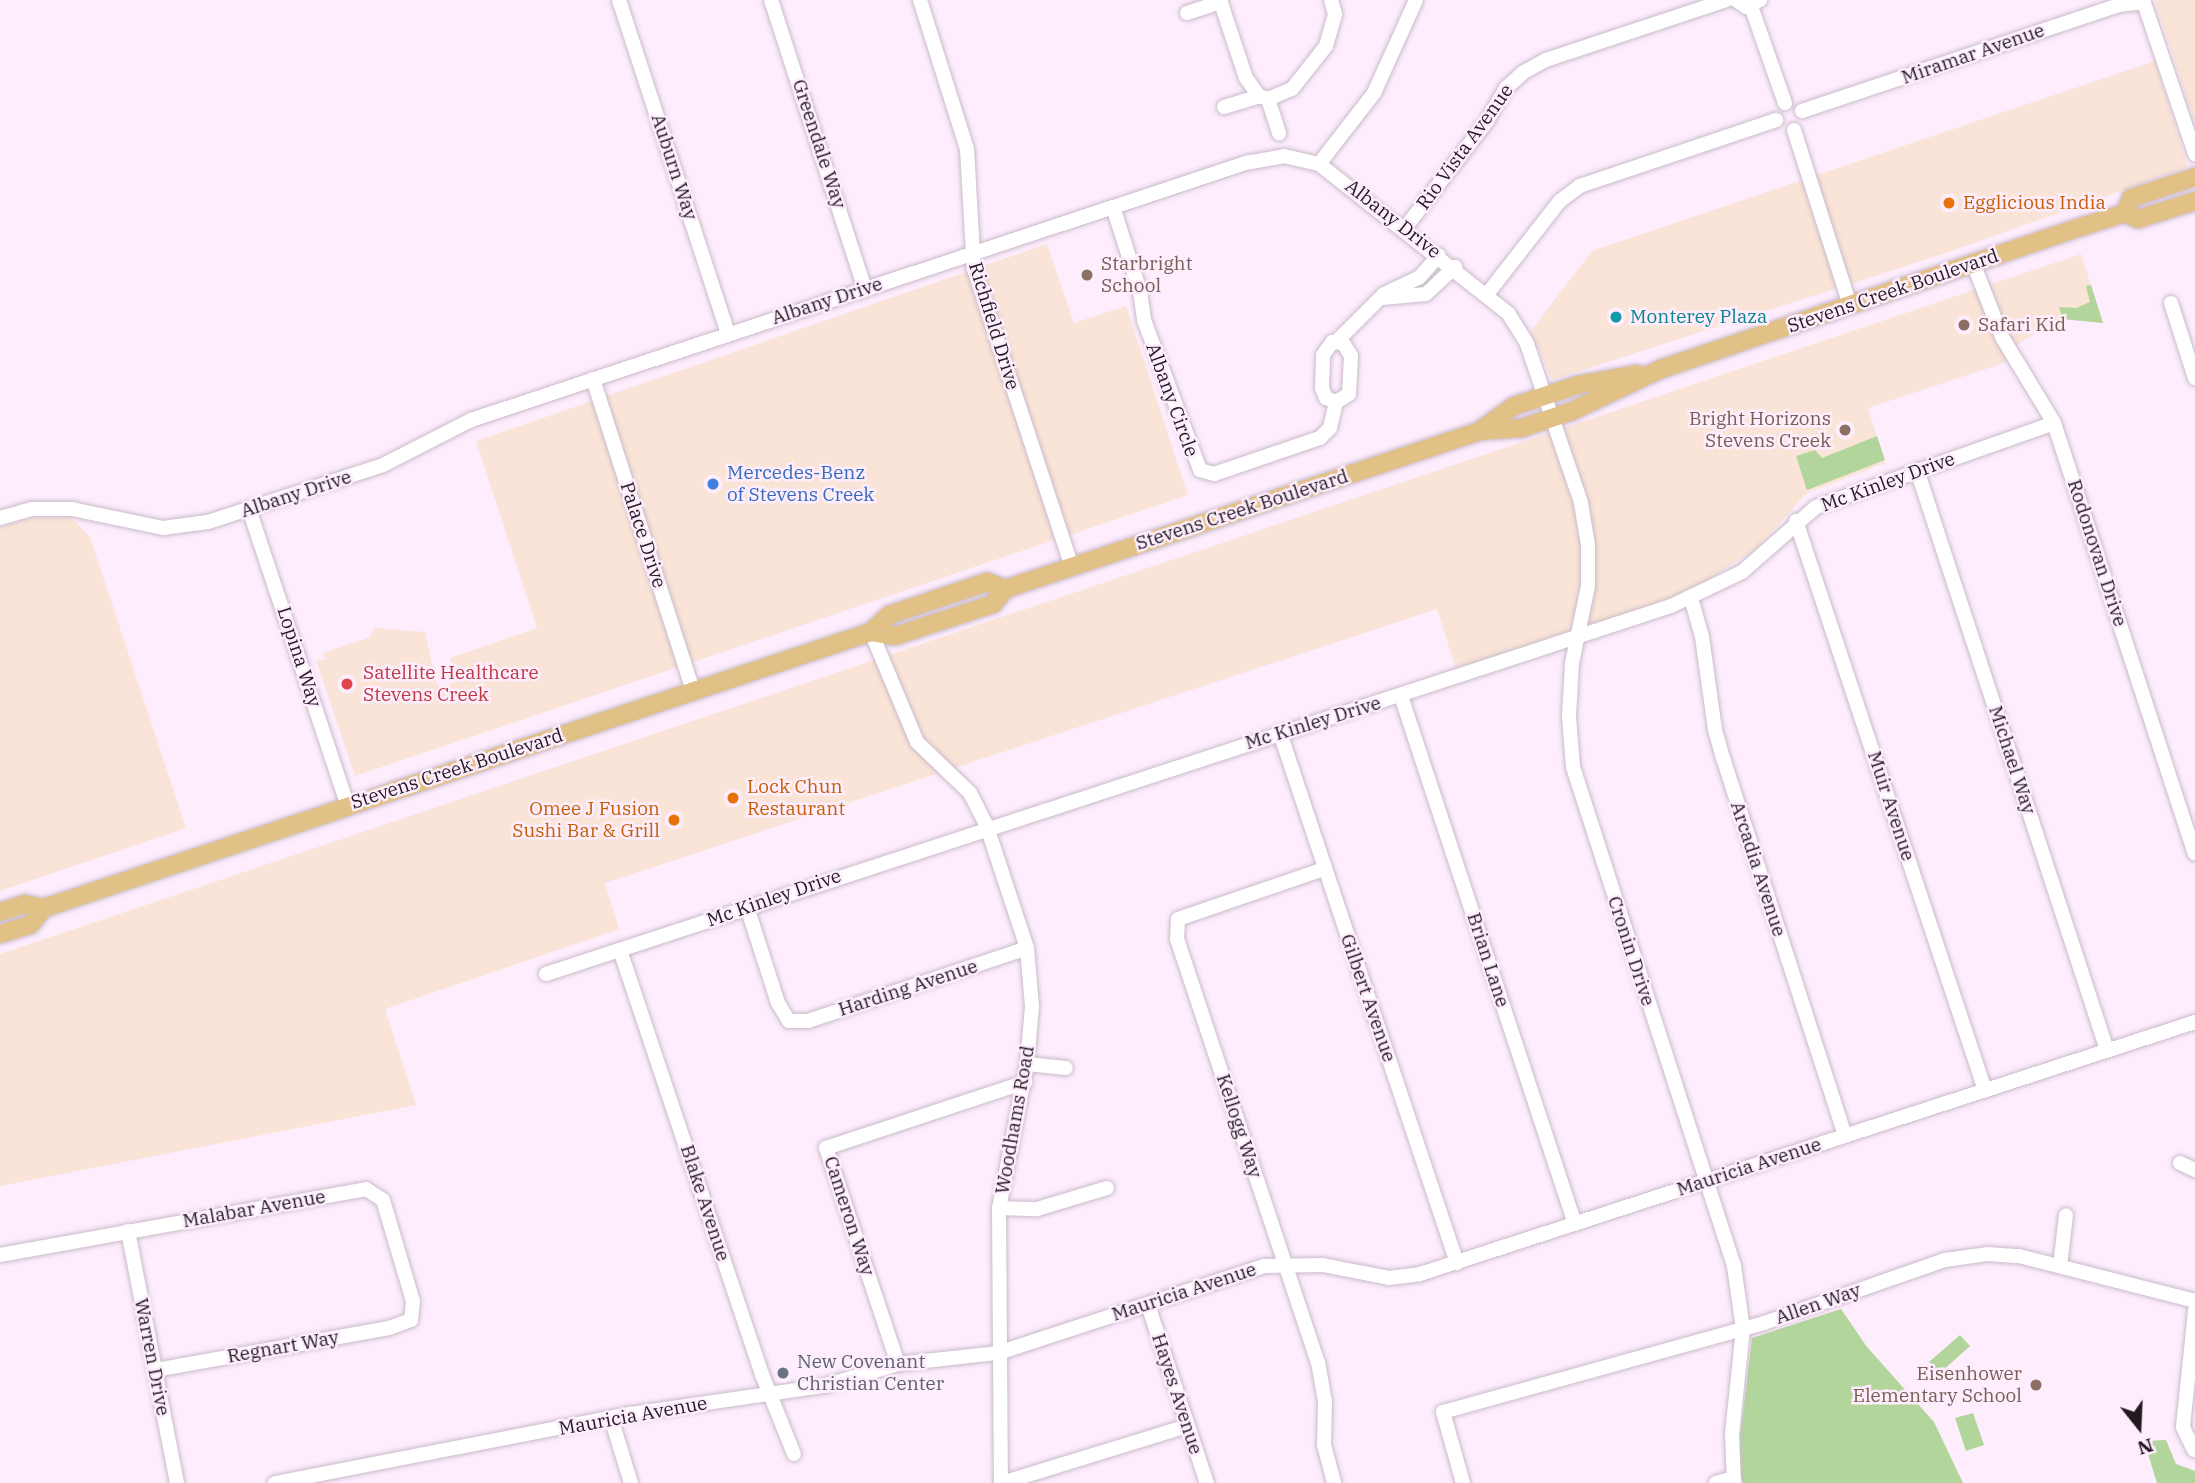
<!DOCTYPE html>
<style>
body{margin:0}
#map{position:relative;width:2195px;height:1483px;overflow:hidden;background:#fdedfd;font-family:"IBM Plex Serif",serif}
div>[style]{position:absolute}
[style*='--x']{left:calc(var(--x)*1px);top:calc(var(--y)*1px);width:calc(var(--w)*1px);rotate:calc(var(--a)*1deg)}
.commercial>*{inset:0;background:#fae4d7}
.green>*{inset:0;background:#b1d59b}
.roads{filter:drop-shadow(0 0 2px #cabbca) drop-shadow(0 0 2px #cabbca)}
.minor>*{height:14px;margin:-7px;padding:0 7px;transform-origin:7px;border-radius:7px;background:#fff}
.major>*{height:18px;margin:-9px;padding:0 9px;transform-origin:9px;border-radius:9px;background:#e2c186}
.dots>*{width:19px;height:19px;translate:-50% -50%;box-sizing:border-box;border:4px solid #fdedfd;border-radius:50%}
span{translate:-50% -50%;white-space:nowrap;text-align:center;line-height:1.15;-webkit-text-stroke:5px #fdedfd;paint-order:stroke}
.street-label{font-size:19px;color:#211b21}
.food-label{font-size:19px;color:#c56008}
.left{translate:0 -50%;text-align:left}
.right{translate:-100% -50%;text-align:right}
.education-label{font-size:19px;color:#785e54}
.culture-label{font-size:19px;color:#0d838f}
.shop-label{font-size:19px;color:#366cbe}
.health-label{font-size:19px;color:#be3a42}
.worship-label{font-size:19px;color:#5b616d}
.north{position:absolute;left:2104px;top:1392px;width:70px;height:70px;-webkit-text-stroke:5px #fdedfd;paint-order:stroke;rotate:162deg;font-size:19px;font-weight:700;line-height:28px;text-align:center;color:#211b21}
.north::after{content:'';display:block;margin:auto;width:24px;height:32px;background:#211b21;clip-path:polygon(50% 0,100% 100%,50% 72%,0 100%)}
</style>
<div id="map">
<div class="commercial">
<div style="clip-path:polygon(2155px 0,2195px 0,2195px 123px)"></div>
<div style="clip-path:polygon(2155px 61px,2188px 167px,1949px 252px,1552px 380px,1531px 331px,1592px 251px)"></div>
<div style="clip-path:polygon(1047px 244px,1074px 323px,1126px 306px,1188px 495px,355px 776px,316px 660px,325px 660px,323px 653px,370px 637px,374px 628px,425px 632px,436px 683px,441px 687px,458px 681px,450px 658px,537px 628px,476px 441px)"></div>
<div style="clip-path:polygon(2081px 254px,2103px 323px,2062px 319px,2019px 343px,2004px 363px,1868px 408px,1885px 463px,1807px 493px,1756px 549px,1687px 593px,1456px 669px,1437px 609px,605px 883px,619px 929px,385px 1009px,416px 1105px,0 1186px,0 954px)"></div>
<div style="clip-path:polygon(32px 518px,72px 518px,90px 537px,186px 828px,0 891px,0 527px)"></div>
</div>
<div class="green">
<div style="clip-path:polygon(2091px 285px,2103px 323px,2062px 319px,2059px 307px,2076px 308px,2090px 302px,2086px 286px)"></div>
<div style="clip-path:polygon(1877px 436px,1885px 460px,1807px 490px,1796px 456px,1815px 450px,1822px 458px)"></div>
<div style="clip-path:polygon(1841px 1309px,1867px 1347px,1934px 1422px,1963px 1483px,1743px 1483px,1737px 1462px,1752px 1338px)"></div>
<div style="clip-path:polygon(1960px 1335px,1970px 1346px,1939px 1374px,1929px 1362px)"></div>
<div style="clip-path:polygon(1973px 1413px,1984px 1445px,1966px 1451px,1955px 1418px)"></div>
<div style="clip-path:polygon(2166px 1440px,2176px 1464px,2195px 1471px,2195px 1483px,2157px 1483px,2144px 1441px)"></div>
</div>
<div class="roads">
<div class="minor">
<div style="--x:619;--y:0;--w:351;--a:71.9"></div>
<div style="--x:771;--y:0;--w:304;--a:72"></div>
<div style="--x:920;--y:0;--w:156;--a:72.5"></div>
<div style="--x:967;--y:149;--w:120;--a:86.7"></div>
<div style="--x:974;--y:269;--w:314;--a:71.8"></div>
<div style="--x:1220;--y:0;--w:82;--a:71.6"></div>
<div style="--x:1246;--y:78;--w:22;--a:54"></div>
<div style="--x:1259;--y:96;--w:9;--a:18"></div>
<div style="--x:1268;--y:99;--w:26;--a:-23"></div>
<div style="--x:1292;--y:89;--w:55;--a:-51.7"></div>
<div style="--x:1326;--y:46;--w:33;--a:-74"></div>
<div style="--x:1335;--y:14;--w:15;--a:-106"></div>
<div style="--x:1736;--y:0;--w:12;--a:35"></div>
<div style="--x:1746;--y:7;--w:16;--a:-27"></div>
<div style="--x:2143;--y:0;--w:163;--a:71.3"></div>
<div style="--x:1751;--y:6;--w:103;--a:70.7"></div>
<div style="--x:1187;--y:13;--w:36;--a:-18"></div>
<div style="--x:1268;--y:99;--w:36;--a:72"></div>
<div style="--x:1224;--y:107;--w:37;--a:-17"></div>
<div style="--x:1802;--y:111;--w:334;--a:-18.5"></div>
<div style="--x:2119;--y:5;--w:25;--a:-7"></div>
<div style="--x:1794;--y:130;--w:184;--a:72.3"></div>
<div style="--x:1319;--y:164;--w:90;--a:-52.2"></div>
<div style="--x:1374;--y:93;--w:102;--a:-65.7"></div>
<div style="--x:1113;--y:207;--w:88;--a:72.2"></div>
<div style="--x:1140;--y:291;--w:29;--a:82"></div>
<div style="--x:1144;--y:320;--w:160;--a:69.5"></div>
<div style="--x:1200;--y:470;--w:15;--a:16"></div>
<div style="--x:1214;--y:474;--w:112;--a:-18.8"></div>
<div style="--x:1320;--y:438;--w:14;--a:-45"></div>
<div style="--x:1330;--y:428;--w:27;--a:-77"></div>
<div style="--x:1405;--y:228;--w:135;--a:-52.5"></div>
<div style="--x:1487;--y:121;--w:38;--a:-60"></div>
<div style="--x:1506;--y:88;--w:24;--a:-42"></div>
<div style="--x:1524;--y:72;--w:25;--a:-29"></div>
<div style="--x:1546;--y:60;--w:190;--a:-18.4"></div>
<div style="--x:1973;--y:263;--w:79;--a:68.6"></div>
<div style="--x:2002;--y:337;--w:100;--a:58.8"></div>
<div style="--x:2054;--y:423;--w:453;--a:71.9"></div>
<div style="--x:1488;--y:293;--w:117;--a:-52"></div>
<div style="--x:1560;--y:201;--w:25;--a:-37"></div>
<div style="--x:1580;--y:186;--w:207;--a:-18.6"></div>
<div style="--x:1382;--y:298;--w:44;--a:-5.2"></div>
<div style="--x:1426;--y:294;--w:40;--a:-43"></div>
<div style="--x:2171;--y:303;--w:79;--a:72.3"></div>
<div style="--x:1337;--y:341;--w:66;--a:-45"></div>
<div style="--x:1384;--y:294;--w:38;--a:-25"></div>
<div style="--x:1419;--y:278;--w:30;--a:-49"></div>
<div style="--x:1332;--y:342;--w:11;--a:5"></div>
<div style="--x:1343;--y:343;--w:15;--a:58"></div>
<div style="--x:1351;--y:356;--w:38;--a:93"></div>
<div style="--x:1349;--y:394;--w:15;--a:148"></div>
<div style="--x:1336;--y:402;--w:11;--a:-158"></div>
<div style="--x:1326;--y:398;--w:11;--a:-112"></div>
<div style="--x:1322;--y:388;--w:33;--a:-88"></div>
<div style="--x:1323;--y:355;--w:16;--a:-55"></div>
<div style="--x:593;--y:379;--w:327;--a:72.2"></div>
<div style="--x:1917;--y:470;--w:610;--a:71.86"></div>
<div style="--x:249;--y:509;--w:313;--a:71.6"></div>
<div style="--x:0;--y:518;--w:33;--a:-16"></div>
<div style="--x:32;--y:509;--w:40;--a:0"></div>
<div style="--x:72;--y:509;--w:93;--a:11.8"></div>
<div style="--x:163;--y:528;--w:45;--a:-7.6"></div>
<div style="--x:208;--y:522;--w:184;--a:-18"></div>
<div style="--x:383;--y:465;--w:99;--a:-27.1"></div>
<div style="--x:471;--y:420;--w:817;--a:-18.35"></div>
<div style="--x:1246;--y:163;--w:39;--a:-10"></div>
<div style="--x:1284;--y:156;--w:36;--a:13"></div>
<div style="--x:1319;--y:164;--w:241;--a:38.3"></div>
<div style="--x:1508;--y:313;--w:36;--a:58"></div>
<div style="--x:1527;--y:344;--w:168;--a:71.2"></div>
<div style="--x:1581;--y:503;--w:43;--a:80.5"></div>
<div style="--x:1588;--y:545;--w:41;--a:90"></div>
<div style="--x:1588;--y:586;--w:79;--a:101.7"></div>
<div style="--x:1572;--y:663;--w:54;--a:93.2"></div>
<div style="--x:1569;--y:717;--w:50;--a:85.4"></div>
<div style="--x:1573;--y:767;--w:524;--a:72.12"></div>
<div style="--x:1734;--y:1266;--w:64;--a:81.9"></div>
<div style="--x:1743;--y:1329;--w:105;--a:96"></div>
<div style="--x:1732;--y:1433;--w:50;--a:87.7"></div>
<div style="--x:1796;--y:521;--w:600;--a:71.63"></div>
<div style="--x:1691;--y:598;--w:41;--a:74.2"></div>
<div style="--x:1702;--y:637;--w:94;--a:82"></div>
<div style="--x:1715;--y:730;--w:32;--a:74"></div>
<div style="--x:1724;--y:761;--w:393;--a:72.1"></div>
<div style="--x:871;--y:632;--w:119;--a:67.3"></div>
<div style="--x:917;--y:742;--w:74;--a:43.9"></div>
<div style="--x:970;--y:793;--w:38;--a:63"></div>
<div style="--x:987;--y:827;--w:127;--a:71.7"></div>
<div style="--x:1027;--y:948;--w:58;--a:85.1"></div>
<div style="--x:1032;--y:1006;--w:58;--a:94.9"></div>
<div style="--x:1027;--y:1064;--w:147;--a:101"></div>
<div style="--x:999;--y:1208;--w:275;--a:89.6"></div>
<div style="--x:1401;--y:696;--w:556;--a:71.76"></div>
<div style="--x:1280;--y:733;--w:559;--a:71.53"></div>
<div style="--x:1324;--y:869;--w:154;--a:161.1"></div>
<div style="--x:1178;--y:919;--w:20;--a:93"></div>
<div style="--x:1177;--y:939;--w:446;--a:71.6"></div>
<div style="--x:1318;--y:1362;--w:40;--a:80"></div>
<div style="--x:1325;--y:1401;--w:44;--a:91.3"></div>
<div style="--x:1324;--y:1445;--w:39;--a:75"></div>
<div style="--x:747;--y:907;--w:101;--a:72.1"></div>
<div style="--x:778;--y:1003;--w:21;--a:59"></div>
<div style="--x:789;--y:1021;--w:19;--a:0"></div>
<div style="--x:808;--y:1021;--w:231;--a:-18.4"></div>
<div style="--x:620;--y:950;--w:450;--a:71.5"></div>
<div style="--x:763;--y:1377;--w:83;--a:68.1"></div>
<div style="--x:546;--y:974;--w:1184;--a:-18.11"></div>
<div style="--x:1671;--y:606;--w:79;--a:-25.6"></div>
<div style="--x:1742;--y:572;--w:98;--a:-41.3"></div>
<div style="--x:1816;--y:507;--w:252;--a:-19.4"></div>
<div style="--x:1027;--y:1064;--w:39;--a:6"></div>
<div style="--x:2180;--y:1163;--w:17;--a:25"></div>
<div style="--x:999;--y:1208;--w:38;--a:2"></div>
<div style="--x:1037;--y:1209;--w:73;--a:-16.7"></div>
<div style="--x:128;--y:1231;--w:257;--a:79"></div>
<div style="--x:0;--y:1255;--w:372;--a:-10.2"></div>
<div style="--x:366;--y:1189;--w:20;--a:33"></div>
<div style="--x:383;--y:1200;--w:105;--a:73.5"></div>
<div style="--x:413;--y:1301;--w:19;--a:96"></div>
<div style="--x:411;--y:1320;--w:23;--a:160"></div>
<div style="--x:389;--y:1328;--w:238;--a:169.8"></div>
<div style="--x:2060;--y:1266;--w:51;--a:-83.3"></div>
<div style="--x:1148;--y:1305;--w:188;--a:71.7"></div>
<div style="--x:898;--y:1364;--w:228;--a:-108.4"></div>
<div style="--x:826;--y:1148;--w:210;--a:-18.3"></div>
<div style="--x:611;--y:1418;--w:68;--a:72.9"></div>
<div style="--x:2194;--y:1450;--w:25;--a:-116"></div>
<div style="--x:2183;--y:1427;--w:118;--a:-84.1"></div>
<div style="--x:275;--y:1483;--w:363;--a:-11"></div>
<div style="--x:631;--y:1414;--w:195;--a:-8.3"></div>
<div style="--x:824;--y:1386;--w:77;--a:-16.6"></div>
<div style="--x:898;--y:1364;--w:101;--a:-6.3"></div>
<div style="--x:998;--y:1353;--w:280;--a:-18.1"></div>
<div style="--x:1264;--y:1266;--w:59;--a:-1"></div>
<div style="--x:1323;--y:1265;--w:67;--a:11.1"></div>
<div style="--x:1389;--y:1278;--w:31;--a:-7"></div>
<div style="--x:1420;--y:1274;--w:815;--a:-18.01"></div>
<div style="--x:1002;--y:1483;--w:194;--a:-17.1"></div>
<div style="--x:1463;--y:1483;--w:74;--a:-105.7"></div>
<div style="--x:1443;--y:1412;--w:333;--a:-15.5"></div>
<div style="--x:1764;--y:1323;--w:192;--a:-19.2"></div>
<div style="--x:1945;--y:1260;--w:42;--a:-8.1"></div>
<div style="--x:1987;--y:1254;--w:32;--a:4"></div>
<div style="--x:2019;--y:1256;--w:182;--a:14.3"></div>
<div style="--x:1716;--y:1483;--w:18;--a:-16"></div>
</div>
<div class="major">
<div style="--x:2125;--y:213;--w:16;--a:-68"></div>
<div style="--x:2131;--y:198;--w:67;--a:-18.2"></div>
<div style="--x:1479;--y:431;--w:43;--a:-35.5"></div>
<div style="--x:1514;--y:406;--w:66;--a:-18.4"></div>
<div style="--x:1577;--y:385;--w:61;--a:-10.4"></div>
<div style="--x:871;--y:632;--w:24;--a:9"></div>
<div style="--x:895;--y:636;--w:103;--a:-18.1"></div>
<div style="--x:993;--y:604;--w:19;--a:-51"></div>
<div style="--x:1005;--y:589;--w:500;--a:-18.4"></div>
<div style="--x:1479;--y:431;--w:43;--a:-4"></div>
<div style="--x:1522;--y:428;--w:53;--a:-18.8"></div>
<div style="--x:1572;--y:411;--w:98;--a:-25.3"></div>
<div style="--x:1661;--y:369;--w:447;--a:-18.7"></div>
<div style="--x:2084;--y:226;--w:43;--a:-17.6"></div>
<div style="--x:2125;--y:213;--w:14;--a:25"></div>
<div style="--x:2138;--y:219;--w:60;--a:-17.5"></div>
<div style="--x:0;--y:912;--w:26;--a:-18"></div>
<div style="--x:25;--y:904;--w:19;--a:12"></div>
<div style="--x:0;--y:934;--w:31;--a:-17"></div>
<div style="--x:30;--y:925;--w:22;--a:-51"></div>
<div style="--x:44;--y:908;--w:872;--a:-18.46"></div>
<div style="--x:871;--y:632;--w:25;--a:-43"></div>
<div style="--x:889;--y:615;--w:103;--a:-18.6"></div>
<div style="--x:987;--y:582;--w:19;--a:21"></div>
</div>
</div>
<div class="dots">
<div style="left:1949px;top:203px;background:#e8710a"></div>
<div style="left:1087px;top:275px;background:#8d6e63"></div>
<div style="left:1616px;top:317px;background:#0f9aa8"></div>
<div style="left:1964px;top:325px;background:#8d6e63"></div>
<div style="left:1845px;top:430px;background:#8d6e63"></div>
<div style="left:713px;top:484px;background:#3f7fe0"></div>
<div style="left:347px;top:684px;background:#e0444e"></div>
<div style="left:733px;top:798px;background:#e8710a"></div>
<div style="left:674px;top:820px;background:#e8710a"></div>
<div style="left:783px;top:1373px;background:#6b7280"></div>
<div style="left:2036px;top:1385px;background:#8d6e63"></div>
</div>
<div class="street-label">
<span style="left:1973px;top:54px;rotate:-19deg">Miramar Avenue</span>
<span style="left:819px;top:144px;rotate:72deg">Greendale Way</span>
<span style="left:1465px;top:147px;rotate:-54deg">Rio Vista Avenue</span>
<span style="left:674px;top:167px;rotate:72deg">Auburn Way</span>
<span style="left:1393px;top:219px;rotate:38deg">Albany Drive</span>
<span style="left:1893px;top:291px;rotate:-19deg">Stevens Creek Boulevard</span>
<span style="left:827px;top:301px;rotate:-18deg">Albany Drive</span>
<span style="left:994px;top:326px;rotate:73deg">Richfield Drive</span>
<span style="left:1172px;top:400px;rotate:70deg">Albany Circle</span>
<span style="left:1888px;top:482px;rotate:-20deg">Mc Kinley Drive</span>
<span style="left:296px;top:494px;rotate:-18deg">Albany Drive</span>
<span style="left:1242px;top:510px;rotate:-18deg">Stevens Creek Boulevard</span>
<span style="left:643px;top:535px;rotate:72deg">Palace Drive</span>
<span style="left:2097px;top:553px;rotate:72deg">Rodonovan Drive</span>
<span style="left:299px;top:657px;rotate:72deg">Lopina Way</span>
<span style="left:1313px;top:723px;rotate:-17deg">Mc Kinley Drive</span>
<span style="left:2012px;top:760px;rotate:72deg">Michael Way</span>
<span style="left:457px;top:769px;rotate:-18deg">Stevens Creek Boulevard</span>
<span style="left:1891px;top:806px;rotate:72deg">Muir Avenue</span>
<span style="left:1758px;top:869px;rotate:72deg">Arcadia Avenue</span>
<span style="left:774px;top:898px;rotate:-19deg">Mc Kinley Drive</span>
<span style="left:1631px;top:951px;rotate:72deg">Cronin Drive</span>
<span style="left:1488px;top:960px;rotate:72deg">Brian Lane</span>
<span style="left:908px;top:988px;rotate:-18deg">Harding Avenue</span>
<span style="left:1368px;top:998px;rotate:71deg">Gilbert Avenue</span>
<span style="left:1015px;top:1120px;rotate:-80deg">Woodhams Road</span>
<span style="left:1239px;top:1126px;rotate:72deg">Kellogg Way</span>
<span style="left:1749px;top:1167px;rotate:-18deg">Mauricia Avenue</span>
<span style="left:705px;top:1203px;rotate:72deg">Blake Avenue</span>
<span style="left:254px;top:1209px;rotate:-10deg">Malabar Avenue</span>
<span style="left:849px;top:1216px;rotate:72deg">Cameron Way</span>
<span style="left:1184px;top:1292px;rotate:-18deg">Mauricia Avenue</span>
<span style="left:1818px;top:1304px;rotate:-19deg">Allen Way</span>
<span style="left:283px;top:1347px;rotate:-10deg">Regnart Way</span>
<span style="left:152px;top:1357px;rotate:79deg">Warren Drive</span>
<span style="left:1177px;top:1394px;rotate:72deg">Hayes Avenue</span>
<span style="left:633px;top:1416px;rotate:-10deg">Mauricia Avenue</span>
</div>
<div class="food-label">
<span class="left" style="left:1963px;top:203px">Egglicious India</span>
<span class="left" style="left:747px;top:798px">Lock Chun<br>Restaurant</span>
<span class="right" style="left:660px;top:820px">Omee J Fusion<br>Sushi Bar &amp; Grill</span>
</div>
<div class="education-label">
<span class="left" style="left:1101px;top:275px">Starbright<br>School</span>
<span class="left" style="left:1978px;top:325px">Safari Kid</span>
<span class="right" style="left:1831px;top:430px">Bright Horizons<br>Stevens Creek</span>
<span class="right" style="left:2022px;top:1385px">Eisenhower<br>Elementary School</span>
</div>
<div class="culture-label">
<span class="left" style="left:1630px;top:317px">Monterey Plaza</span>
</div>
<div class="shop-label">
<span class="left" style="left:727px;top:484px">Mercedes-Benz<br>of Stevens Creek</span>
</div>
<div class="health-label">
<span class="left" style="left:363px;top:684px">Satellite Healthcare<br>Stevens Creek</span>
</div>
<div class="worship-label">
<span class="left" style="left:797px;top:1373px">New Covenant<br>Christian Center</span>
</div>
<div class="north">N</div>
</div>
